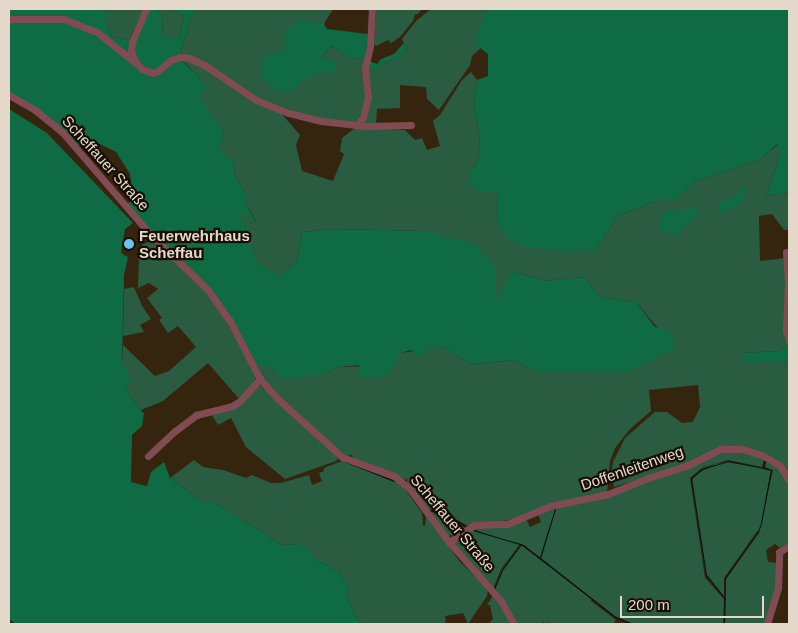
<!DOCTYPE html>
<meta charset="utf-8">
<style>
body{margin:0}
#map{position:relative;width:798px;height:633px;overflow:hidden;background:#35240e;font-family:Helvetica,sans-serif}
div>[style]{position:absolute}
[style*='--x']{left:calc(var(--x)*1px);top:calc(var(--y)*1px);width:calc(var(--w)*1px);rotate:calc(var(--a)*1deg)}
.green>*{inset:0;background:#295c41}
.forest>*{inset:0;background:#0e6b43}
.stream>*{height:1px;margin:-0.5px;padding:0 0.5px;transform-origin:0.5px;border-radius:0.5px;background:#051214}
.minor>*{height:7px;margin:-3.5px;padding:0 3.5px;transform-origin:3.5px;border-radius:3.5px;background:#814b53}
.dots>*{width:14px;height:14px;translate:-50% -50%;box-sizing:border-box;border:2px solid #170f06;border-radius:50%}
span{translate:-50% -50%;white-space:nowrap;text-align:center;line-height:1.15;-webkit-text-stroke:4.5px #170f06;paint-order:stroke}
.street-label{font-size:15px;color:#e4d8cb}
.poi-label{font-size:15px;color:#e4d8cb;font-weight:700}
.left{translate:0 -50%;text-align:left}
.frame{position:absolute;inset:0;border:10px solid #e4d8cb;pointer-events:none}
.scale{position:absolute;left:620px;top:596px;width:144px;height:22px;box-sizing:border-box;border:2px solid #e4d8cb;border-top:0;padding-left:6px;font-size:15px;line-height:18px;white-space:nowrap;color:#e4d8cb;-webkit-text-stroke:4px #170f06;paint-order:stroke}
</style>
<div id="map">
<div class="green">
<div style="clip-path:polygon(96px 9px,144px 9px,129px 40px,112px 37px,105px 19px)"></div>
<div style="clip-path:polygon(157px 9px,174px 9px,184px 17px,179px 37px,162px 37px,163px 19px)"></div>
<div style="clip-path:polygon(197px 9px,333px 9px,324px 24px,298px 22px,292px 49px,303px 78px,310px 77px,321px 69px,319px 59px,332px 46px,352px 59px,366px 58px,365px 108px,357px 121px,352px 123px,315px 119px,257px 98px,180px 54px,191px 17px)"></div>
<div style="clip-path:polygon(376px 9px,422px 9px,418px 14px,415px 14px,413px 21px,400px 37px,391px 43px,388px 40px,376px 46px,374px 44px)"></div>
<div style="clip-path:polygon(431px 9px,488px 9px,475px 44px,481px 48px,472px 56px,470px 65px,439px 110px,427px 99px,426px 87px,400px 85px,400px 108px,377px 109px,376px 125px,364px 124px,368px 65px,376px 70px,383px 64px,400px 57px,407px 49px,402px 39px,416px 21px)"></div>
<div style="clip-path:polygon(182px 60px,196px 63px,280px 112px,300px 135px,296px 145px,302px 171px,333px 181px,344px 154px,340px 151px,342px 138px,355px 128px,405px 130px,415px 140px,422px 138px,427px 150px,440px 146px,433px 121px,440px 115px,462px 80px,471px 72px,477px 80px,474px 108px,480px 140px,478px 160px,470px 173px,480px 192px,497px 192px,498px 222px,596px 250px,617px 216px,661px 199px,678px 199px,695px 181px,761px 159px,779px 143px,779px 159px,766px 196px,789px 192px,789px 230px,784px 230px,772px 214px,759px 216px,760px 261px,786px 258px,789px 345px,780px 351px,742px 353px,783px 362px,789px 359px,789px 478px,779px 464px,732px 446px,688px 464px,614px 487px,611px 473px,613px 462px,625px 438px,655px 412px,667px 412px,682px 423px,693px 422px,700px 407px,698px 385px,649px 390px,651px 411px,630px 429px,615px 448px,610px 461px,607px 493px,515px 519px,468px 526px,447px 514px,427px 509px,407px 482px,407px 478px,405px 480px,396px 475px,350px 459px,353px 457px,352px 455px,346px 456px,305px 422px,262px 378px,254px 365px,269px 365px,277px 375px,328px 372px,338px 367px,394px 365px,399px 353px,443px 347px,471px 364px,515px 360px,535px 372px,663px 354px,675px 349px,636px 302px,599px 297px,584px 277px,545px 281px,516px 272px,497px 303px,423px 231px,334px 229px,302px 232px,297px 261px,278px 277px,259px 264px,244px 234px,246px 226px,237px 211px,256px 222px,245px 201px,245px 193px,235px 176px,233px 162px,218px 148px,224px 132px,198px 97px,205px 88px,196px 74px)"></div>
<div style="clip-path:polygon(149px 242px,156px 242px,192px 276px,220px 309px,256px 376px,255px 381px,240px 400px,208px 363px,163px 401px,141px 410px,125px 390px,122px 364px,123px 345px,155px 376px,169px 371px,196px 347px,178px 326px,168px 333px,159px 320px,162px 318px,147px 298px,158px 289px,149px 283px,138px 288px,139px 252px,143px 244px)"></div>
<div style="clip-path:polygon(134px 287px,142px 306px,151px 319px,140px 325px,144px 332px,123px 336px,124px 289px)"></div>
<div style="clip-path:polygon(259px 384px,335px 454px,338px 459px,336px 461px,285px 479px,246px 447px,231px 418px,218px 425px,210px 412px,233px 407px)"></div>
<div style="clip-path:polygon(733px 449px,764px 458px,762px 467px,728px 460px,702px 468px,690px 478px,705px 578px,724px 599px,723px 624px,634px 624px,615px 616px,541px 558px,551px 521px,540px 558px,524px 545px,509px 540px,520px 544px,501px 569px,493px 589px,454px 543px,469px 529px,503px 540px,472px 529px,525px 517px,530px 527px,541px 522px,537px 512px,555px 506px,554px 516px,557px 506px,603px 498px,709px 455px)"></div>
<div style="clip-path:polygon(767px 459px,778px 467px,789px 483px,789px 543px,780px 548px,775px 544px,766px 550px,768px 562px,778px 563px,776px 590px,765px 624px,725px 624px,726px 579px,759px 532px,757px 531px,724px 578px,724px 596px,706px 574px,692px 479px,703px 470px,716px 464px,728px 462px,771px 470px,761px 524px,773px 470px,765px 467px)"></div>
<div style="clip-path:polygon(194px 460px,203px 467px,223px 470px,246px 478px,252px 475px,271px 483px,281px 483px,309px 475px,312px 485px,322px 481px,319px 473px,324px 471px,324px 468px,342px 461px,396px 482px,405px 489px,422px 513px,423px 526px,425px 526px,426px 516px,460px 562px,488px 589px,487px 596px,468px 624px,463px 613px,445px 616px,446px 624px,362px 624px,354px 615px,347px 597px,348px 585px,338px 571px,313px 558px,300px 544px,282px 545px,217px 504px,205px 504px,170px 478px)"></div>
<div style="clip-path:polygon(429px 511px,448px 517px,455px 524px,466px 528px,456px 535px,447px 536px)"></div>
<div style="clip-path:polygon(521px 545px,591px 599px,591px 601px,616px 620px,613px 624px,551px 624px,549px 622px,546px 624px,543px 622px,541px 624px,516px 624px,494px 590px,502px 570px)"></div>
<div style="clip-path:polygon(493px 595px,513px 624px,491px 624px,490px 621px,493px 620px,490px 605px,487px 605px)"></div>
</div>
<div class="forest">
<div style="clip-path:polygon(9px 9px,96px 9px,109px 13px,105px 19px,112px 37px,129px 40px,148px 9px,157px 9px,163px 19px,162px 37px,179px 37px,184px 17px,174px 9px,197px 9px,191px 17px,180px 54px,183px 62px,196px 74px,206px 89px,199px 97px,224px 132px,219px 148px,233px 162px,235px 176px,245px 193px,245px 201px,256px 223px,238px 212px,246px 226px,245px 234px,259px 264px,279px 276px,297px 261px,302px 232px,334px 229px,423px 231px,474px 244px,494px 265px,497px 302px,509px 274px,516px 272px,545px 281px,584px 277px,599px 297px,636px 302px,655px 327px,673px 333px,675px 349px,628px 371px,535px 372px,515px 360px,471px 364px,443px 347px,426px 350px,421px 358px,411px 350px,400px 353px,394px 365px,385px 376px,360px 377px,359px 365px,338px 367px,328px 372px,290px 379px,277px 375px,269px 365px,254px 365px,229px 314px,126px 206px,133px 198px,130px 174px,116px 152px,92px 140px,77px 146px,53px 122px,9px 96px)"></div>
<div style="clip-path:polygon(488px 9px,789px 9px,789px 192px,766px 196px,779px 159px,778px 143px,761px 159px,695px 181px,678px 199px,661px 199px,617px 216px,596px 250px,566px 251px,528px 247px,518px 244px,504px 236px,498px 222px,497px 192px,480px 192px,470px 185px,470px 173px,478px 160px,480px 140px,474px 108px,477px 80px,488px 76px,488px 54px,475px 44px,476px 32px)"></div>
<div style="clip-path:polygon(298px 21px,324px 24px,327px 29px,368px 34px,366px 58px,352px 59px,332px 46px,320px 58px,333px 60px,336px 65px,332px 76px,321px 70px,310px 78px,303px 79px,292px 92px,276px 92px,261px 77px,263px 56px,291px 49px,284px 44px,284px 32px)"></div>
<div style="clip-path:polygon(404px 43px,407px 49px,400px 57px,383px 64px,376px 71px,368px 65px,369px 61px,377px 64px,381px 59px,394px 54px)"></div>
<div style="clip-path:polygon(9px 109px,47px 133px,133px 223px,125px 229px,121px 253px,128px 257px,124px 275px,122px 364px,131px 377px,125px 390px,144px 414px,142px 426px,132px 435px,131px 482px,147px 486px,151px 472px,164px 462px,170px 478px,205px 504px,217px 504px,282px 545px,300px 544px,312px 552px,313px 558px,338px 571px,348px 585px,347px 597px,354px 615px,362px 624px,16px 624px,9px 619px)"></div>
<div style="clip-path:polygon(742px 187px,747px 190px,744px 199px,735px 208px,721px 211px,717px 209px,717px 204px,732px 199px)"></div>
<div style="clip-path:polygon(697px 206px,699px 213px,677px 235px,659px 231px,659px 217px,672px 208px,674px 213px)"></div>
<div style="clip-path:polygon(789px 345px,789px 359px,783px 362px,742px 362px,742px 353px,780px 351px)"></div>
</div>
<div class="stream">
<div style="--x:344;--y:461;--w:54;--a:21.8"></div>
<div style="--x:429;--y:510;--w:21;--a:17"></div>
<div style="--x:449;--y:516;--w:19;--a:32"></div>
<div style="--x:473;--y:530;--w:52;--a:16.7"></div>
<div style="--x:523;--y:545;--w:117;--a:38"></div>
<div style="--x:615;--y:617;--w:18;--a:22"></div>
<div style="--x:540;--y:558;--w:51;--a:-73"></div>
<div style="--x:494;--y:589;--w:21;--a:-67"></div>
<div style="--x:502;--y:570;--w:31;--a:-54"></div>
<div style="--x:725;--y:599;--w:31;--a:-128"></div>
<div style="--x:706;--y:575;--w:98;--a:-98.8"></div>
<div style="--x:691;--y:478;--w:14;--a:-39"></div>
<div style="--x:702;--y:469;--w:27;--a:-17"></div>
<div style="--x:728;--y:461;--w:36;--a:11"></div>
<div style="--x:724;--y:624;--w:46;--a:-88.8"></div>
<div style="--x:725;--y:578;--w:57;--a:-54.3"></div>
<div style="--x:758;--y:532;--w:9;--a:-72"></div>
<div style="--x:761;--y:523;--w:54;--a:-79.3"></div>
<div style="--x:771;--y:470;--w:8;--a:-166"></div>
<div style="--x:763;--y:468;--w:9;--a:-77"></div>
</div>
<div class="minor">
<div style="--x:146;--y:9;--w:36;--a:113"></div>
<div style="--x:132;--y:42;--w:9;--a:96"></div>
<div style="--x:131;--y:51;--w:12;--a:70"></div>
<div style="--x:135;--y:62;--w:10;--a:45"></div>
<div style="--x:142;--y:69;--w:12;--a:20"></div>
<div style="--x:153;--y:73;--w:5;--a:-22"></div>
<div style="--x:158;--y:71;--w:17;--a:-40"></div>
<div style="--x:171;--y:60;--w:9;--a:-18"></div>
<div style="--x:180;--y:57;--w:9;--a:6"></div>
<div style="--x:189;--y:58;--w:19;--a:25"></div>
<div style="--x:206;--y:66;--w:60;--a:34.2"></div>
<div style="--x:256;--y:100;--w:35;--a:22"></div>
<div style="--x:289;--y:113;--w:33;--a:14"></div>
<div style="--x:321;--y:121;--w:45;--a:6.3"></div>
<div style="--x:366;--y:126;--w:45;--a:-1.3"></div>
<div style="--x:9;--y:19;--w:55;--a:0"></div>
<div style="--x:64;--y:19;--w:35;--a:22"></div>
<div style="--x:97;--y:32;--w:46;--a:38.9"></div>
<div style="--x:9;--y:95;--w:30;--a:30"></div>
<div style="--x:35;--y:110;--w:36;--a:39"></div>
<div style="--x:63;--y:133;--w:133;--a:49.3"></div>
<div style="--x:150;--y:234;--w:81;--a:44"></div>
<div style="--x:208;--y:290;--w:38;--a:55"></div>
<div style="--x:230;--y:321;--w:65;--a:62.7"></div>
<div style="--x:260;--y:379;--w:28;--a:48"></div>
<div style="--x:279;--y:400;--w:85;--a:42.1"></div>
<div style="--x:342;--y:457;--w:55;--a:20.1"></div>
<div style="--x:394;--y:476;--w:19;--a:39"></div>
<div style="--x:409;--y:488;--w:67;--a:53.5"></div>
<div style="--x:449;--y:542;--w:79;--a:48.6"></div>
<div style="--x:501;--y:601;--w:26;--a:61"></div>
<div style="--x:357;--y:125;--w:10;--a:-53"></div>
<div style="--x:363;--y:117;--w:21;--a:-76"></div>
<div style="--x:368;--y:97;--w:29;--a:-96"></div>
<div style="--x:365;--y:68;--w:23;--a:-77"></div>
<div style="--x:370;--y:46;--w:37;--a:-87"></div>
<div style="--x:786;--y:252;--w:31;--a:86"></div>
<div style="--x:788;--y:283;--w:48;--a:92.4"></div>
<div style="--x:786;--y:331;--w:9;--a:72"></div>
<div style="--x:148;--y:456;--w:37;--a:-43"></div>
<div style="--x:175;--y:431;--w:26;--a:-37"></div>
<div style="--x:196;--y:415;--w:37;--a:-14"></div>
<div style="--x:232;--y:406;--w:9;--a:-32"></div>
<div style="--x:240;--y:401;--w:30;--a:-48"></div>
<div style="--x:449;--y:542;--w:30;--a:-34"></div>
<div style="--x:474;--y:525;--w:33;--a:-2"></div>
<div style="--x:507;--y:524;--w:47;--a:-22.7"></div>
<div style="--x:550;--y:506;--w:59;--a:-11.7"></div>
<div style="--x:608;--y:494;--w:43;--a:-21.8"></div>
<div style="--x:648;--y:478;--w:40;--a:-18"></div>
<div style="--x:686;--y:466;--w:39;--a:-26"></div>
<div style="--x:721;--y:449;--w:21;--a:0"></div>
<div style="--x:742;--y:449;--w:21;--a:17"></div>
<div style="--x:762;--y:455;--w:21;--a:31"></div>
<div style="--x:780;--y:466;--w:17;--a:57"></div>
<div style="--x:767;--y:624;--w:38;--a:-73"></div>
<div style="--x:778;--y:588;--w:36;--a:-88"></div>
<div style="--x:779;--y:552;--w:12;--a:-31"></div>
</div>
<div class="dots">
<div style="left:129px;top:244px;background:#6bc3f2"></div>
</div>
<div class="street-label">
<span style="left:106px;top:163px;rotate:48deg">Scheffauer Straße</span>
<span style="left:632px;top:468px;rotate:-19deg">Doffenleitenweg</span>
<span style="left:453px;top:523px;rotate:50deg">Scheffauer Straße</span>
</div>
<div class="poi-label">
<span class="left" style="left:139px;top:244px">Feuerwehrhaus<br>Scheffau</span>
</div>
<div class="frame"></div>
<div class="scale">200 m</div>
</div>
